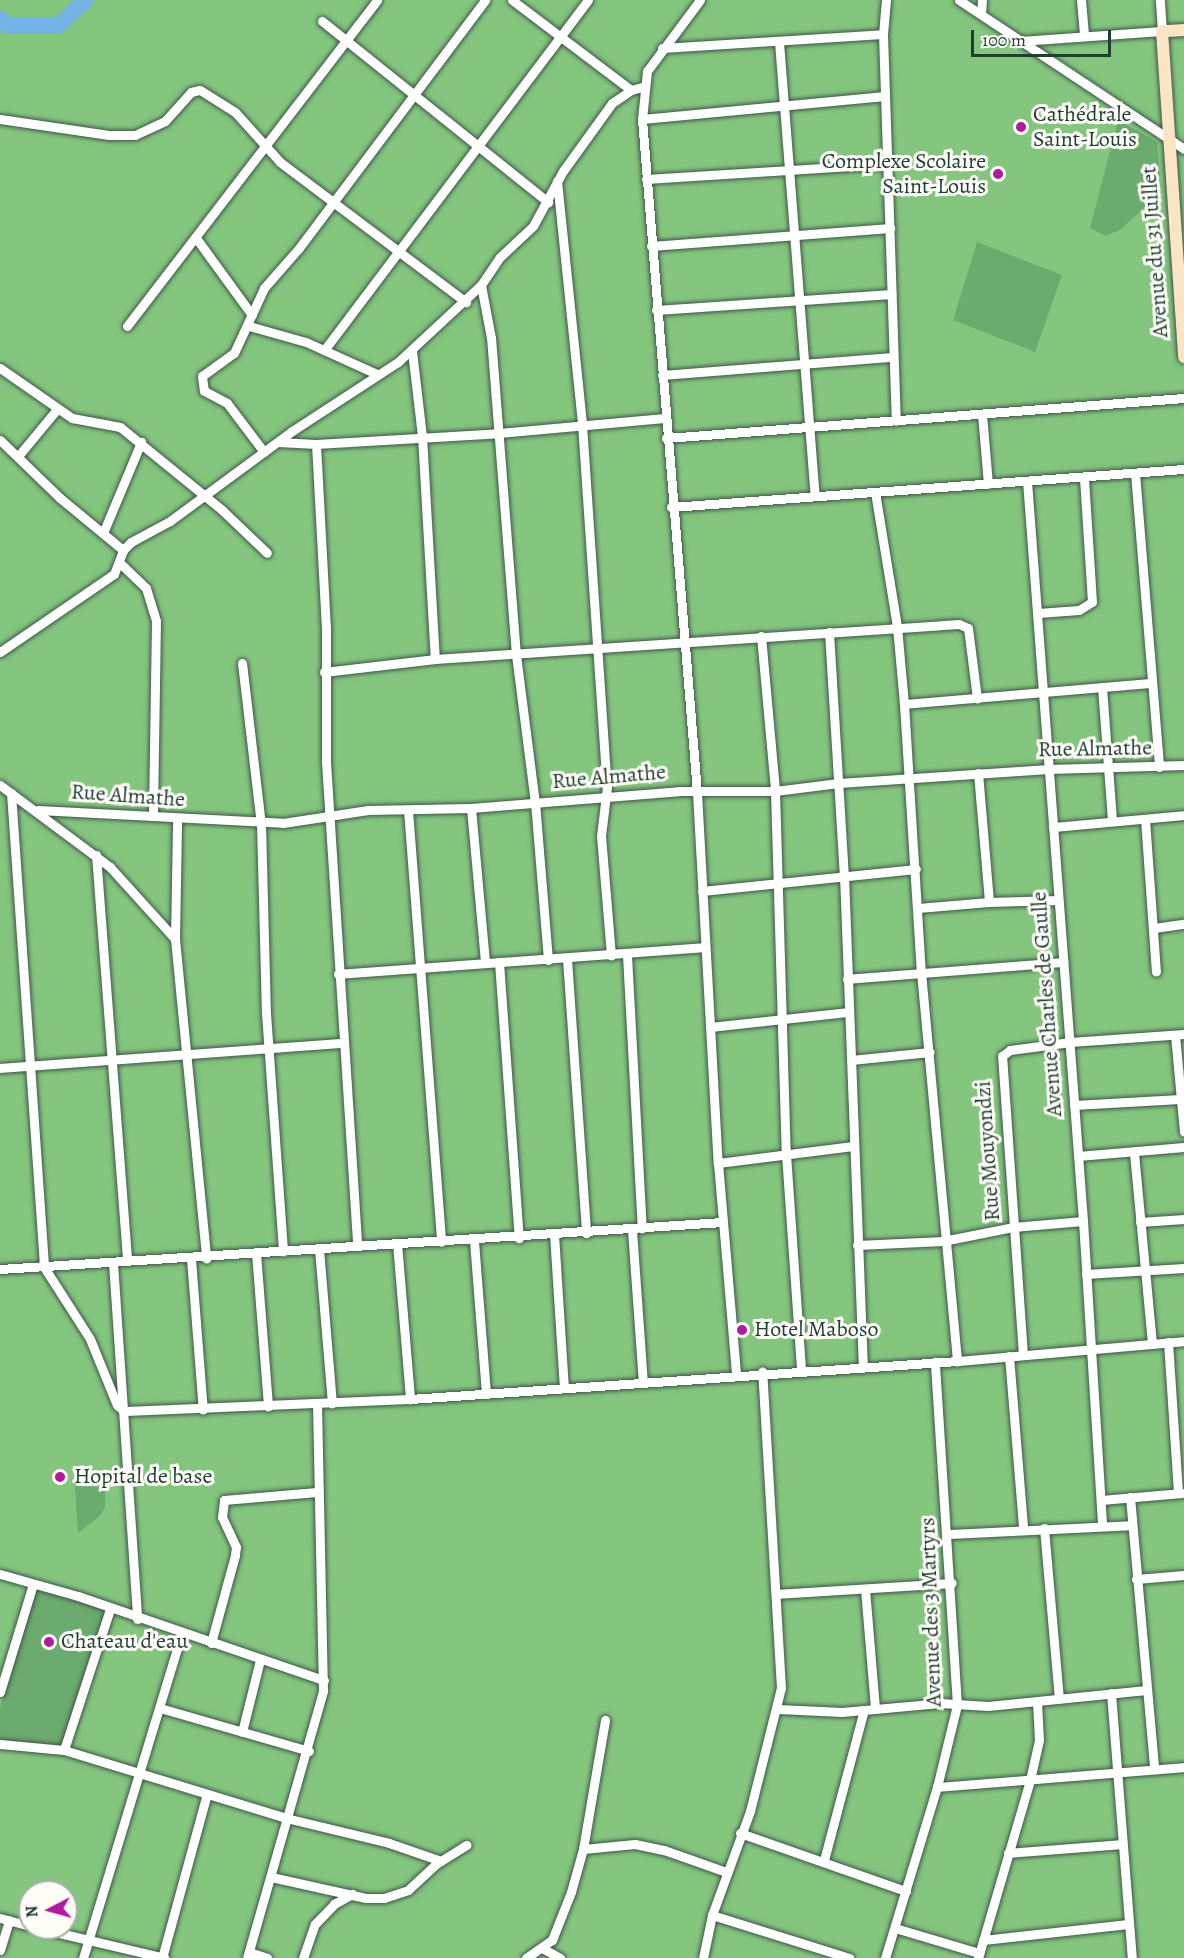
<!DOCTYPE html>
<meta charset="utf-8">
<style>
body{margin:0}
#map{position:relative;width:1184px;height:1958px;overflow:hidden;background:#f4e6ce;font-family:Alegreya,serif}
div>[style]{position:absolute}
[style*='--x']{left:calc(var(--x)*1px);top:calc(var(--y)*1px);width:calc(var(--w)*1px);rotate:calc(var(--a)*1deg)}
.green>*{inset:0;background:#84c67e}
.forest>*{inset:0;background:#6bab6d}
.river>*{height:16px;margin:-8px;padding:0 8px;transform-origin:8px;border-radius:8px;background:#73b4e7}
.roads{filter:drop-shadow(0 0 2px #3f564b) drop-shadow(0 0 2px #3f564b)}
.street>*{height:9px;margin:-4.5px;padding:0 4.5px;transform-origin:4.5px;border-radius:4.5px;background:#fff}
.secondary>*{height:12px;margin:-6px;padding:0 6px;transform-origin:6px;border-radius:6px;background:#fce5c4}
.dots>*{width:16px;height:16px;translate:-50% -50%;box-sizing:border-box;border:3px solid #fdfcf7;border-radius:50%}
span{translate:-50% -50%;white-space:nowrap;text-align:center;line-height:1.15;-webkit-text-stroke:6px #fdfcf7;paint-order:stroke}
.poi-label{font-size:22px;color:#1f3d34}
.left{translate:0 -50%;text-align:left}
.right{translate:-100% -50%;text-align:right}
.street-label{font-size:22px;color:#1f3d34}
.north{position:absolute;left:18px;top:1880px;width:60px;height:60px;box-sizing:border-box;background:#fdfcf7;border:2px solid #a4b0a9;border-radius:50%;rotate:264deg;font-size:16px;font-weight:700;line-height:24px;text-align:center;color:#1f3d34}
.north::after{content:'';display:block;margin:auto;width:21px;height:27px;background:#b5179e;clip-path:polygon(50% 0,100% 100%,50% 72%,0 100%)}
.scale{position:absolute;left:971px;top:30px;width:140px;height:27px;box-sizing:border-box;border:3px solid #1f3d34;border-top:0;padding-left:8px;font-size:18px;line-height:21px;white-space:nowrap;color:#1f3d34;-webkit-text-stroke:4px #fdfcf7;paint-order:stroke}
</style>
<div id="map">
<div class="green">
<div style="clip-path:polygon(evenodd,0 0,1184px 0,1184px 1958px,0 1958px,0 0,30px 1892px,66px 1892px,66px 1928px,30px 1928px,30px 1892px)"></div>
</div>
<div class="forest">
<div style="clip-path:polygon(1118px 120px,1157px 142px,1161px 193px,1121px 229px,1106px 236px,1090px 228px)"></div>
<div style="clip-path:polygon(977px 242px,1062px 275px,1035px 352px,953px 320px)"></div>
<div style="clip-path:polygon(75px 1486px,105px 1487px,105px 1507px,100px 1516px,78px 1533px)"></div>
<div style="clip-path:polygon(35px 1587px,107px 1611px,62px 1747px,0 1740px,0 1708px)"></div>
</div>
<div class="river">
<div style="--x:0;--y:19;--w:8;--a:45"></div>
<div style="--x:6;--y:25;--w:53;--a:0"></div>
<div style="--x:59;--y:25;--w:37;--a:-43"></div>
</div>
<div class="roads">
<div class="street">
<div style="--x:512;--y:0;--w:149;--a:37.1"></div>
<div style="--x:700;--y:0;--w:89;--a:126.7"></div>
<div style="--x:647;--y:71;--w:48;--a:95.9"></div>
<div style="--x:642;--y:119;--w:676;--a:85.33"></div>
<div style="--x:697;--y:793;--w:371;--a:86.8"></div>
<div style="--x:718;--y:1163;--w:213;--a:85.1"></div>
<div style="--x:886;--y:0;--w:34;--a:95"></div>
<div style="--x:883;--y:34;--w:387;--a:88.1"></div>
<div style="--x:959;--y:0;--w:270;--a:33.5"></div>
<div style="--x:1081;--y:0;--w:35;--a:85"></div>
<div style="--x:981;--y:14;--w:14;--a:-86"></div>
<div style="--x:322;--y:21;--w:290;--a:38.7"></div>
<div style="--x:1020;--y:41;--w:142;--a:-4"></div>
<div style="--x:1162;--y:31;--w:31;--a:-94"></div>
<div style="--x:779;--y:42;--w:455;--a:85.5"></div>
<div style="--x:662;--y:48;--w:221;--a:-3.6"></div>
<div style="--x:0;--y:119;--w:110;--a:8.4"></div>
<div style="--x:109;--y:135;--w:26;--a:0"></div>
<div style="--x:135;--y:135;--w:33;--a:-25"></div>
<div style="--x:165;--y:121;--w:39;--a:-48"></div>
<div style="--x:191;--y:92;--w:9;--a:-13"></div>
<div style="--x:200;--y:90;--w:41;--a:32.2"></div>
<div style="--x:235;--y:112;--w:67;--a:48"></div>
<div style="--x:280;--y:162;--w:233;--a:37"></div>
<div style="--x:642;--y:119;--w:244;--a:-5.4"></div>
<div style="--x:646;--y:179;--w:241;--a:-3.6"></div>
<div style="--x:557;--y:181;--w:244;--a:84.1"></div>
<div style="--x:582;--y:424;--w:364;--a:86.1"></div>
<div style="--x:607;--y:787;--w:49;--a:97"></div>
<div style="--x:601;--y:836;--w:120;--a:85.2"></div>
<div style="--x:196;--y:238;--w:95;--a:54"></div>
<div style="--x:651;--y:246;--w:240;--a:-4.3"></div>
<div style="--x:656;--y:310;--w:236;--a:-3.9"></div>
<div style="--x:127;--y:326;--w:411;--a:-52.5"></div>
<div style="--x:249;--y:326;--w:59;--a:15.7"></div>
<div style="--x:306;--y:342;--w:78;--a:24.3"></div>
<div style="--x:325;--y:349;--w:437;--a:-53"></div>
<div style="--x:412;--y:351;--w:86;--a:83.3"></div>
<div style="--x:422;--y:436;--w:223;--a:86.7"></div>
<div style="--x:0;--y:368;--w:88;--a:34.8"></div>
<div style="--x:72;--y:418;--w:49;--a:10.6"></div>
<div style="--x:120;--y:427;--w:132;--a:39.1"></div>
<div style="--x:222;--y:510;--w:62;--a:43.7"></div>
<div style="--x:662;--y:375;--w:231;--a:-4.5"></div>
<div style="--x:982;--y:414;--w:70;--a:85.1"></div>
<div style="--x:666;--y:438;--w:520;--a:-4.42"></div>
<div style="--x:0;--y:440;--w:83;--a:44"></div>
<div style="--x:60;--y:498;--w:82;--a:39.5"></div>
<div style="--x:278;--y:442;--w:38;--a:3"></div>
<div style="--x:316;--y:444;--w:183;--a:-3.4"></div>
<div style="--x:499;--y:433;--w:166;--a:-5.2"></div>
<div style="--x:316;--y:444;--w:183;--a:86.9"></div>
<div style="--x:326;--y:627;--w:135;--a:90"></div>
<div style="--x:326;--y:762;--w:484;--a:86.3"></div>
<div style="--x:264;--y:452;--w:61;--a:-127.1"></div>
<div style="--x:227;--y:403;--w:26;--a:-152"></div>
<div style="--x:204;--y:391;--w:15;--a:-98"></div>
<div style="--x:202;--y:376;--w:39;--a:-36"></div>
<div style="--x:234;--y:353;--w:72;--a:-65.2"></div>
<div style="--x:264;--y:288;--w:53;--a:-48.8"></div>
<div style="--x:299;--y:248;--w:310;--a:-53.1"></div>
<div style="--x:19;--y:455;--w:60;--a:-50.4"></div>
<div style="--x:1135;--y:473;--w:295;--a:85.3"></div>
<div style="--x:1027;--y:481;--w:742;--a:85.67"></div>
<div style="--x:1083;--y:1221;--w:305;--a:86.4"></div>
<div style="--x:875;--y:492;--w:137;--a:80.7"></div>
<div style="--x:897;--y:627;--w:77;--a:84.8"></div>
<div style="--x:904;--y:704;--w:269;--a:86.4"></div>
<div style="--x:921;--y:972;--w:391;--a:84.7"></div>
<div style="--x:671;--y:507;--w:514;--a:-4.24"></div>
<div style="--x:103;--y:533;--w:99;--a:-67.3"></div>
<div style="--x:120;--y:563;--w:36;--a:44"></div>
<div style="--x:146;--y:588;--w:34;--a:73"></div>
<div style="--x:156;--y:621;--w:195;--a:90.9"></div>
<div style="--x:1038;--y:613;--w:41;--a:-4.2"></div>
<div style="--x:1079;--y:610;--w:15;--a:-32"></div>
<div style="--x:1092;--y:602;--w:125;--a:-93.7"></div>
<div style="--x:829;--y:632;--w:243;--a:86.5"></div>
<div style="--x:844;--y:875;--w:492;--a:87.8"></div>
<div style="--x:761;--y:636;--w:156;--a:84.8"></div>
<div style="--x:775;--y:791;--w:363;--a:88.3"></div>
<div style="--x:786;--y:1154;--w:218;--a:86"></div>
<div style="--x:0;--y:652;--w:138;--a:-34.4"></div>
<div style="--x:114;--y:574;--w:26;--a:-69"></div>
<div style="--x:123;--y:550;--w:11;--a:-45"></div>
<div style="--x:131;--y:542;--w:44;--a:-28.3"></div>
<div style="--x:170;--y:521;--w:152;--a:-36.4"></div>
<div style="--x:292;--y:431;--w:126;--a:-33.1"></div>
<div style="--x:398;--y:362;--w:113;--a:-42.9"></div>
<div style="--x:242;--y:663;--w:162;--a:83.3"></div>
<div style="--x:261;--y:824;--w:189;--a:88.5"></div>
<div style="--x:266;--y:1013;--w:239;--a:85.9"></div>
<div style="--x:324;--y:672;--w:112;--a:-6.7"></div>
<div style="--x:435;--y:659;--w:525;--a:-3.82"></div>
<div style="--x:959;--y:624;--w:10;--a:24"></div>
<div style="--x:968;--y:628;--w:71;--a:82.7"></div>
<div style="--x:1102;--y:687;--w:133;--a:85.7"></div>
<div style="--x:904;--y:704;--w:248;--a:-4.9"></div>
<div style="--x:978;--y:773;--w:129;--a:85.1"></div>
<div style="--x:989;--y:902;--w:69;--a:-1.7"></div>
<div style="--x:0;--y:785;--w:137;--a:36.7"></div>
<div style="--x:110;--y:867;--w:97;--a:47.9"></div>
<div style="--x:175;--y:939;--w:321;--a:84.4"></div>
<div style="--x:11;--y:793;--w:475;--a:86"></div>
<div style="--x:44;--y:1267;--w:85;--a:57.4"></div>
<div style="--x:90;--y:1339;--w:71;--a:67.8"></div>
<div style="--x:117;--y:1405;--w:9;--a:41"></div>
<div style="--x:124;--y:1411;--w:286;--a:-2.4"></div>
<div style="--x:410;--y:1399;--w:548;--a:-3.97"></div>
<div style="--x:957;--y:1361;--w:228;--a:-5"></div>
<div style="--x:471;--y:808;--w:155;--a:84.8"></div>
<div style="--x:38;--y:810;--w:245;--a:3"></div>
<div style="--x:283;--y:823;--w:86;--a:-8.7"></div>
<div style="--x:368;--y:810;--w:103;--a:-1.1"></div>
<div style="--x:471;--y:808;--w:211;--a:-4.6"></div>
<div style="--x:681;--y:791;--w:94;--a:0"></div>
<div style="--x:775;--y:791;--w:64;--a:-7.1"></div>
<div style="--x:839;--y:783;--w:210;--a:-3.8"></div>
<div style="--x:1049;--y:769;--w:135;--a:-1.7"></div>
<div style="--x:408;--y:810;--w:433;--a:85.6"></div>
<div style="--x:1145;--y:819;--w:153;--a:85.9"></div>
<div style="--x:1053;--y:827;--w:132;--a:-5.2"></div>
<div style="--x:96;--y:855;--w:407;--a:85.6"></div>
<div style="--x:702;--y:891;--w:215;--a:-5.9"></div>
<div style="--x:918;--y:908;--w:71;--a:-4.8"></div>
<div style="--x:1154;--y:928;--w:30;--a:-8"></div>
<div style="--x:175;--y:939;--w:120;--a:-89"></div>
<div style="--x:627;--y:955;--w:274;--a:86.9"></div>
<div style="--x:567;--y:959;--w:275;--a:86"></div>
<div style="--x:548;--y:960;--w:158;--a:-94.7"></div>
<div style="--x:535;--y:803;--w:149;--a:-97.3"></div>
<div style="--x:516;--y:655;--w:318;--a:-94.5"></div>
<div style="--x:491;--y:338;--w:54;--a:-100.7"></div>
<div style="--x:481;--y:285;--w:34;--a:-56"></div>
<div style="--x:500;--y:257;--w:45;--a:-43.2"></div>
<div style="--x:533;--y:226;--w:63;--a:-61.4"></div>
<div style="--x:563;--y:171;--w:84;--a:-54.2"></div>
<div style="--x:612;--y:103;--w:23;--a:-34"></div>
<div style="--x:631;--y:90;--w:11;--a:-15"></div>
<div style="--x:499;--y:962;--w:277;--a:85.9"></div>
<div style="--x:338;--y:974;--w:368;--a:-4.2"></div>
<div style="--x:847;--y:979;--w:217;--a:-4.5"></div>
<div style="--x:710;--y:1027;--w:140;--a:-6.2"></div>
<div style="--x:1175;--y:1035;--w:97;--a:84.7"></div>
<div style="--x:851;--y:1060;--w:79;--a:-5.8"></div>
<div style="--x:0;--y:1068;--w:343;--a:-4.2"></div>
<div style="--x:1074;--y:1105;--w:106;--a:-3.2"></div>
<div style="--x:1134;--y:1153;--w:191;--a:84.6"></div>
<div style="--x:1078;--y:1156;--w:106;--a:-4.9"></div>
<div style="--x:718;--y:1163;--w:136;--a:-7.2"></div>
<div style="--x:1140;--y:1222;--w:44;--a:-3.9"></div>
<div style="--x:632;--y:1230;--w:152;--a:85.9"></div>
<div style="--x:554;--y:1234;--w:153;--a:86.3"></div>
<div style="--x:474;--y:1241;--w:151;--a:85.5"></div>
<div style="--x:397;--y:1243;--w:157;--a:85.2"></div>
<div style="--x:857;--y:1245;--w:86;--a:-2.7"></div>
<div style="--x:943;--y:1241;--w:71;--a:-11.3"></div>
<div style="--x:1013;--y:1227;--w:70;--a:-4.9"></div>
<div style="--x:319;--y:1249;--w:155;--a:85.2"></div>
<div style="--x:256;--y:1253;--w:154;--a:85.5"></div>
<div style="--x:191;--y:1259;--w:151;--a:85.5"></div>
<div style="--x:113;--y:1263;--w:357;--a:86.1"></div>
<div style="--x:0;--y:1269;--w:724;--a:-3.72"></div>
<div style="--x:1086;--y:1274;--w:98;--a:-3.5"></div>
<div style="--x:1168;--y:1342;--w:151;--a:86.2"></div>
<div style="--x:1023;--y:1355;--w:300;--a:-94"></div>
<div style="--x:1002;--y:1056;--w:10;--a:-37"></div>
<div style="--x:1010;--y:1050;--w:61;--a:-7.6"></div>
<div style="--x:1070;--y:1042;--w:114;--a:-4"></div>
<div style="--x:1009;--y:1356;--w:173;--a:85.3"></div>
<div style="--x:1130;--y:1497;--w:271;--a:84.9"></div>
<div style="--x:1101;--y:1500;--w:81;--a:-4.9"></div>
<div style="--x:1044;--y:1528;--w:171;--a:85"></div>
<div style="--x:949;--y:1534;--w:182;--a:-2.8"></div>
<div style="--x:0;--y:1574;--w:81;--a:15.8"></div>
<div style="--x:78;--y:1596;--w:260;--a:18.9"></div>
<div style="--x:1136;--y:1579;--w:48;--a:-4.8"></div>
<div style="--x:865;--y:1589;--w:120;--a:85.2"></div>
<div style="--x:776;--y:1594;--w:176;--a:-3.6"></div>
<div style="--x:110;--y:1609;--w:148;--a:108.1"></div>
<div style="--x:64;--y:1750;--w:232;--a:17"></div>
<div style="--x:286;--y:1818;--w:106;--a:13.6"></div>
<div style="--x:389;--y:1843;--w:55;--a:19.1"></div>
<div style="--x:211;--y:1643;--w:91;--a:-74.7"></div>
<div style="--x:235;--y:1555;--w:8;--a:-83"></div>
<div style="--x:236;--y:1547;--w:33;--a:-115"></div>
<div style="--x:222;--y:1517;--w:17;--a:-83"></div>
<div style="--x:224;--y:1500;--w:93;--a:-4.9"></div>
<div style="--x:0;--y:1692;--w:113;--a:-73"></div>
<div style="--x:1111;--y:1693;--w:266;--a:85.5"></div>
<div style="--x:160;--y:1708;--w:155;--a:16.1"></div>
<div style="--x:778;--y:1709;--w:64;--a:2.7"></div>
<div style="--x:842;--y:1712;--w:98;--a:-5.2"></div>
<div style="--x:940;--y:1703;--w:48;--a:3.6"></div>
<div style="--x:988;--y:1706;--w:159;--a:-5.8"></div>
<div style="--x:242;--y:1732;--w:74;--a:-76"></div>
<div style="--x:0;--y:1744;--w:64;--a:5.4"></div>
<div style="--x:937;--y:1787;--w:248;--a:-4.6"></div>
<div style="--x:740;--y:1833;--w:176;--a:19.3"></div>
<div style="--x:583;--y:1849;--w:52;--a:-5.5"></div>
<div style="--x:635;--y:1844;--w:30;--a:12"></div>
<div style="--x:664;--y:1850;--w:66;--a:19.5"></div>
<div style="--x:1008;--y:1853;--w:114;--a:-4.5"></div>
<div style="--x:824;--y:1860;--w:155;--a:-75.1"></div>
<div style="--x:271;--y:1877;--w:97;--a:12.5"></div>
<div style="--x:366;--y:1898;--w:18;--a:0"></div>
<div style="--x:384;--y:1898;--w:25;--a:-18"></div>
<div style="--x:408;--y:1890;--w:38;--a:-43"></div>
<div style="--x:436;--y:1864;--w:36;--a:-32"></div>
<div style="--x:712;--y:1915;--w:144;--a:17.4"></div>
<div style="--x:0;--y:1918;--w:31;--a:15"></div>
<div style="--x:38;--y:1928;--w:130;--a:13.3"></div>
<div style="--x:895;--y:1928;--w:88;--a:16.6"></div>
<div style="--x:983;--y:1940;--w:146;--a:-6.3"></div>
<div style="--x:542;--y:1948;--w:21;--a:29"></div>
<div style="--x:0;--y:1950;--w:31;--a:-73"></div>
<div style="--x:249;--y:1952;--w:19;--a:18"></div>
<div style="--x:83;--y:1958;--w:340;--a:-73.1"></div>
<div style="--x:162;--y:1958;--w:170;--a:-74.7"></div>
<div style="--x:247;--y:1958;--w:278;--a:-74.1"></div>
<div style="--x:323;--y:1691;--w:287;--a:-91.2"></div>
<div style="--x:303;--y:1958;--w:36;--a:-71"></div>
<div style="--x:315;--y:1924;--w:28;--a:-46"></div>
<div style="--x:334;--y:1904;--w:21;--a:-29"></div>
<div style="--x:526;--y:1958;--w:32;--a:-35"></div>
<div style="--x:552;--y:1940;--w:52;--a:-68.4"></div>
<div style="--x:571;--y:1892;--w:45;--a:-74.4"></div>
<div style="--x:583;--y:1849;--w:131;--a:-80.3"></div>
<div style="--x:703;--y:1958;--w:44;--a:-78.2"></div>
<div style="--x:712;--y:1915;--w:111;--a:-69.9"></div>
<div style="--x:750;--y:1811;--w:127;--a:-75.9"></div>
<div style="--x:781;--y:1688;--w:317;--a:-93.4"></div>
<div style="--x:885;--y:1958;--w:179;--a:-73.1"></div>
<div style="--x:937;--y:1787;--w:84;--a:-76.3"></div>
<div style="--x:957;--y:1705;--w:344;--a:-93.7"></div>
<div style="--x:978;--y:1958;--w:185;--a:-73.7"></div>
<div style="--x:1030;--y:1780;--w:41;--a:-77.3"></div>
<div style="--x:1039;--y:1740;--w:39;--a:-93"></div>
</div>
<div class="secondary">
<div style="--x:1184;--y:30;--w:22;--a:177"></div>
<div style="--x:1162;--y:31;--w:327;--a:86.1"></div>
</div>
</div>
<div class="dots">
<div style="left:1021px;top:127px;background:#b5179e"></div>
<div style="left:998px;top:174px;background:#b5179e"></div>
<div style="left:742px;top:1330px;background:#b5179e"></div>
<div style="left:60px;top:1477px;background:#b5179e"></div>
<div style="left:49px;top:1642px;background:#b5179e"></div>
</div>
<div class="poi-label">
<span class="left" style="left:1033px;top:127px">Cathédrale<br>Saint-Louis</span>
<span class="right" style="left:986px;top:174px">Complexe Scolaire<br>Saint-Louis</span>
<span class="left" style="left:754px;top:1330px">Hotel Maboso</span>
<span class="left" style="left:74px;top:1477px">Hopital de base</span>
<span class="left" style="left:61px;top:1642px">Chateau d'eau</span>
</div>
<div class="street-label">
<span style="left:1155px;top:252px;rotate:-94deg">Avenue du 31 Juillet</span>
<span style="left:1095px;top:749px;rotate:-1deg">Rue Almathe</span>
<span style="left:609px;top:777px;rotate:-5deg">Rue Almathe</span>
<span style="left:128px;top:796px;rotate:4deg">Rue Almathe</span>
<span style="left:1047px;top:1004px;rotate:-94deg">Avenue Charles de Gaulle</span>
<span style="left:988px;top:1151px;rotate:-94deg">Rue Mouyondzi</span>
<span style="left:931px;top:1612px;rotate:-92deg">Avenue des 3 Martyrs</span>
</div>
<div class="north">N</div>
<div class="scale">100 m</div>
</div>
